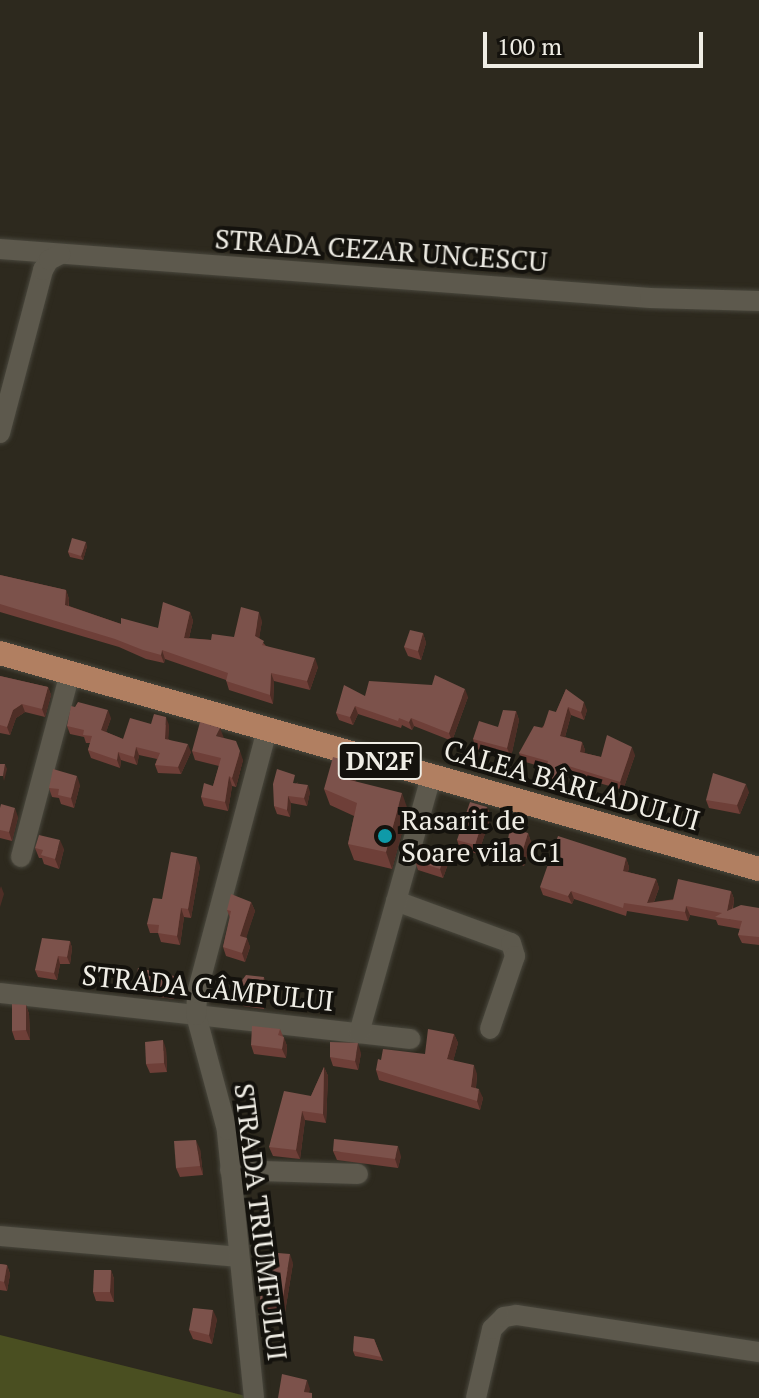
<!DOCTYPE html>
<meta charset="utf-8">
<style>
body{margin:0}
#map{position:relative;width:759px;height:1398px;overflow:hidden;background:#2d291e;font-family:"PT Serif",serif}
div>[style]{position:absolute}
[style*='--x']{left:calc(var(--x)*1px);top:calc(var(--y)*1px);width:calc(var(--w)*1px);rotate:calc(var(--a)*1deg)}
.green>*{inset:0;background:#4a4f21}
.roads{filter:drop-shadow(0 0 2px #49473d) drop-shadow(0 0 2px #49473d)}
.minor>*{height:20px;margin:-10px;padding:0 10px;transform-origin:10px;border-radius:10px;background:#5d594d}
.major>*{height:24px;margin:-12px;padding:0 12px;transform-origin:12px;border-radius:12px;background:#b17f61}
.wall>*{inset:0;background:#6e3f38}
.shaded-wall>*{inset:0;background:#4e2e26}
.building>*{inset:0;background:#7c524b}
.dots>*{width:22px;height:22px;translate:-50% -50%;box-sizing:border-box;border:4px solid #14120d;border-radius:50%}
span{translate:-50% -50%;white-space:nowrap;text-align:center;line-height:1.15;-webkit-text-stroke:8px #14120d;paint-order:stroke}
.shield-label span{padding:2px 6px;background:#14120d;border:2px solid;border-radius:6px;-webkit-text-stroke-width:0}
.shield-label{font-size:26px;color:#efede5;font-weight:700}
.street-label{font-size:28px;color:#efede5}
.poi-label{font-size:28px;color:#efede5}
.left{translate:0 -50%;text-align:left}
.scale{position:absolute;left:483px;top:32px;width:220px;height:36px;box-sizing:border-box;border:4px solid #efede5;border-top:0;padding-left:10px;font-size:24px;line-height:28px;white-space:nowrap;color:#efede5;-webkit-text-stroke:6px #14120d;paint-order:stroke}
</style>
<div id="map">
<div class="green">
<div style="clip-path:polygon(0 1335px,254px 1398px,0 1398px)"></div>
</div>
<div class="roads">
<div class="minor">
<div style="--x:0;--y:249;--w:652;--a:4.31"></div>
<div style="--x:650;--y:298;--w:109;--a:1.6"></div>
<div style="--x:0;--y:433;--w:169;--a:-75.2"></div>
<div style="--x:43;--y:270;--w:12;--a:-59"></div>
<div style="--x:49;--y:260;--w:13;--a:-27"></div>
<div style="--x:21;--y:857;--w:190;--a:-75.1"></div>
<div style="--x:396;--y:901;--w:122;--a:20.1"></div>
<div style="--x:511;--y:943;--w:14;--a:73"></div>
<div style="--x:515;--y:956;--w:77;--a:108.9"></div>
<div style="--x:0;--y:993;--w:413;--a:6.4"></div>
<div style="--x:359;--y:1033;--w:267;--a:-74.3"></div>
<div style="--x:230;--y:1170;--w:128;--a:1.8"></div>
<div style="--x:0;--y:1236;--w:239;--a:5"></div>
<div style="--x:254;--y:1398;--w:269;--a:-95.8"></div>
<div style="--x:227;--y:1130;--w:119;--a:-105.1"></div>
<div style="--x:196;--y:1015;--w:22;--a:-87"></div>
<div style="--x:197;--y:993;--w:273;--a:-75.1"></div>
<div style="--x:476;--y:1398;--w:71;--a:-76.9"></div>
<div style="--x:492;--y:1329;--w:17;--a:-45"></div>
<div style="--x:504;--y:1317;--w:12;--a:-9"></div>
<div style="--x:516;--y:1315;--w:246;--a:8.7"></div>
</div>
<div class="major">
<div style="--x:0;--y:653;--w:789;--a:15.89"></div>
</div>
</div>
<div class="wall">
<div style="clip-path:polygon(87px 546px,83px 560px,70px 557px,68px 552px)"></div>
<div style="clip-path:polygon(0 575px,66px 590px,69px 599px,69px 606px,121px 624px,158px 628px,190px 612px,193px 621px,189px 638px,211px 640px,234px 637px,262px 621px,259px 638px,266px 646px,318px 667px,310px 690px,274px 681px,273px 704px,229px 690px,226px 680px,165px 659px,164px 663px,146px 659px,119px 647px,0 612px)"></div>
<div style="clip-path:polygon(423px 633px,426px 643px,421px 660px,408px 656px,404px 647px)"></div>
<div style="clip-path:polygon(0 676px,48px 687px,51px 695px,45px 717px,25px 712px,16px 718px,10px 735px,0 733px)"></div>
<div style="clip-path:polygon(566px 689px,587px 710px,584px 720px,571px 715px,565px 737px,582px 742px,585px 750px,584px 753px,601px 757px,635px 755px,623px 790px,565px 773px,560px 787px,547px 783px,544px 775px,546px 768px,522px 761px,519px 753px,556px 712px)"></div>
<div style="clip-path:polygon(365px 696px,468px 697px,452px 741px,414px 726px,412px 730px,402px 725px,401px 728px,358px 714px,353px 725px,339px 720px,336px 713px)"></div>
<div style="clip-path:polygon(75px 707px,111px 718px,106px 732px,123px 739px,151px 724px,169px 725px,168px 739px,191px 752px,181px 774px,158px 773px,155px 765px,157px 759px,139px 755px,137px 765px,121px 760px,120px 768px,91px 758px,88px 750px,90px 743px,86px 743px,84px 737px,70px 734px,67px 726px)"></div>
<div style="clip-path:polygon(516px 711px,519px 720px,511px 757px,476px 749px,473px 739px,498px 727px)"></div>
<div style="clip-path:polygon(224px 738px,243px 760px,236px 787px,232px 786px,228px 811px,204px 806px,201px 797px,213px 786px,219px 766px,195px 760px,192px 751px)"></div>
<div style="clip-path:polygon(356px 778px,355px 782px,408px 810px,392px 869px,354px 860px,348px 844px,354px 816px,330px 805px,324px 789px)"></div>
<div style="clip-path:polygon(298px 782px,297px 784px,310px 792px,307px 806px,291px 803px,290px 817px,277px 814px,274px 806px)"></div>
<div style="clip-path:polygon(80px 785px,74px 808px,61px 804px,59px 798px,52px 797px,49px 788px)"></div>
<div style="clip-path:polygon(749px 792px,740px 814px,709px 808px,706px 800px)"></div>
<div style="clip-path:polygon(487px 807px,491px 816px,478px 854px,460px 849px,457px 840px)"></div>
<div style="clip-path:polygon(0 808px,18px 817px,12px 841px,0 838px)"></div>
<div style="clip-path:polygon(528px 833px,531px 842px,524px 866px,509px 859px,506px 850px)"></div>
<div style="clip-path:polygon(35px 848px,64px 849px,59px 869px,44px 864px,42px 858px,39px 858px)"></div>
<div style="clip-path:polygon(626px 858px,629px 867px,628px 872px,656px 879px,659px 888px,654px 902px,731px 891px,734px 899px,733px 909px,759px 908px,759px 945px,742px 943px,738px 935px,740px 929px,718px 925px,716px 920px,690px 915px,688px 921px,627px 911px,626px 916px,574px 899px,572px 904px,543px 895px,540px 887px)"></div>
<div style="clip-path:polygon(415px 861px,449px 861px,443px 878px,418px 870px)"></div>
<div style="clip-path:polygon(200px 866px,191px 918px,184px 917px,180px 945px,161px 942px,158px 933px,150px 933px,147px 924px,162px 899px)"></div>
<div style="clip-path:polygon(251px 902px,255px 911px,246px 937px,250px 947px,245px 962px,226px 956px,223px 947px,230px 918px,227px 910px)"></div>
<div style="clip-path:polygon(70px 941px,72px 948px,70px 964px,60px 964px,57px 980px,38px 977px,35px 970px)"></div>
<div style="clip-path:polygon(174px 976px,177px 984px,174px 999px,138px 994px,135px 986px)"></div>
<div style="clip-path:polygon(267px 986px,264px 1009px,243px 1006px,240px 997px)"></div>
<div style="clip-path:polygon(26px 1005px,29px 1014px,30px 1040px,15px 1040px,12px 1031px)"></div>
<div style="clip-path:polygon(280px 1029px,287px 1046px,286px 1058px,254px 1054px,251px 1045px)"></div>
<div style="clip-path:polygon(454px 1034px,458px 1043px,453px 1061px,477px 1074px,476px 1088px,483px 1098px,480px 1110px,379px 1080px,376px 1070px,381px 1060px,425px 1054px)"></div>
<div style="clip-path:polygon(166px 1049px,167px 1072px,150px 1073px,146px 1064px)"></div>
<div style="clip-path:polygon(361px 1053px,358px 1070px,333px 1066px,330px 1057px)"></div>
<div style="clip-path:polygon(324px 1067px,328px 1076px,326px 1123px,305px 1120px,300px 1159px,273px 1156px,269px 1147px,311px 1096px)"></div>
<div style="clip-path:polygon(200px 1149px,203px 1175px,180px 1177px,176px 1168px)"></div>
<div style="clip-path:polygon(333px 1151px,401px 1156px,398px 1168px,337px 1160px)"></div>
<div style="clip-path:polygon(293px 1263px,285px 1312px,263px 1309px,260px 1299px)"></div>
<div style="clip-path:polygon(0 1264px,7px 1265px,10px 1274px,7px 1291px,0 1290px)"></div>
<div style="clip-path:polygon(111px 1270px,114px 1279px,114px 1302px,96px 1301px,93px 1292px)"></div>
<div style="clip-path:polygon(217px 1319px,212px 1344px,193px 1339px,189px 1330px)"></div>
<div style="clip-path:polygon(374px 1339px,383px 1361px,355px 1356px,353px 1351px)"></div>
</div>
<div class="shaded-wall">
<div style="clip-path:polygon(86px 542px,87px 546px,83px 560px,81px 556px)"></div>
<div style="clip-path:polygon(66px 590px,69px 599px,68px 613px,65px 605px)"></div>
<div style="clip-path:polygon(190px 612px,193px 621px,187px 646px,184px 638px)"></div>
<div style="clip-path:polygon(259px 612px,262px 621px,258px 645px,255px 636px)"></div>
<div style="clip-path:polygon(423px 633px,426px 643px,421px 660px,418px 651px)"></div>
<div style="clip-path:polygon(162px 650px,165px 659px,164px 663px,161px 655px)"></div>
<div style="clip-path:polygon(315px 658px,318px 667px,310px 690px,307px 681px)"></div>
<div style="clip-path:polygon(271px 673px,274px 681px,273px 704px,270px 695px)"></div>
<div style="clip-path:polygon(48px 687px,51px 695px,45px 717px,42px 709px)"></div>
<div style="clip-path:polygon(465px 689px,468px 697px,452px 741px,449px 733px)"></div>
<div style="clip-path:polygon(584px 702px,587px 710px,584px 720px,581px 712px)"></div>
<div style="clip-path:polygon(22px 704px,25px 712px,16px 718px,10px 735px,7px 727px,13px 710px)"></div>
<div style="clip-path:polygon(355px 706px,358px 714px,353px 725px,350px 717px)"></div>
<div style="clip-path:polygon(568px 707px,571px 715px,563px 744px,560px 736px)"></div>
<div style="clip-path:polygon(108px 710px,111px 718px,104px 738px,101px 730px)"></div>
<div style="clip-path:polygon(516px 711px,519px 720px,511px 757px,507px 748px)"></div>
<div style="clip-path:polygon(166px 717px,169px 725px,168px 746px,165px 739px)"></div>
<div style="clip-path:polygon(411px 718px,414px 726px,412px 730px,409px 722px)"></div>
<div style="clip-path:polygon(220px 728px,224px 738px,216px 736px)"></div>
<div style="clip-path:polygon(582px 742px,585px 750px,583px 760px,580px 752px)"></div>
<div style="clip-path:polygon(188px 744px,191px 752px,181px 774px,178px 767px)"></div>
<div style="clip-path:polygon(136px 747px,139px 755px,137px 765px,134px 757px)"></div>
<div style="clip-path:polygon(632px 747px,635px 755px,623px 790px,620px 782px)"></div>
<div style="clip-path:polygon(240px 751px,243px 760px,236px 787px,232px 778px)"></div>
<div style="clip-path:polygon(118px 752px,121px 760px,120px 768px,117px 760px)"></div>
<div style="clip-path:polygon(350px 762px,356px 778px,352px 795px,346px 779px)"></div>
<div style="clip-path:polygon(5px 764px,7px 769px,4px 781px,3px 776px)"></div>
<div style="clip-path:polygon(562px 764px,565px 773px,560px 787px,557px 779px)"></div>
<div style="clip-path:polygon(77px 776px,80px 785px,74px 808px,71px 798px)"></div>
<div style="clip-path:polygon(229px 776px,232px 786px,228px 811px,225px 802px)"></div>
<div style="clip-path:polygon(746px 784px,749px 792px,740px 814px,737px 805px)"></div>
<div style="clip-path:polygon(308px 785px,310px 792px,307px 806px,304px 798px)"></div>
<div style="clip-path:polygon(402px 793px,408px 810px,392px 869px,386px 852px)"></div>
<div style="clip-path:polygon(288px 796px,291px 803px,290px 817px,287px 810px)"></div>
<div style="clip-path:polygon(487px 807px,491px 816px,478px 854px,475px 845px)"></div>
<div style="clip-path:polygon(15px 808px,18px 817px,12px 841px,9px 832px)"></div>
<div style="clip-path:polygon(528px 833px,531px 842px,524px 866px,521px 856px)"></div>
<div style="clip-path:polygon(60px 840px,64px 849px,59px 869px,55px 859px)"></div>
<div style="clip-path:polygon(445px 852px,449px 861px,443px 878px,440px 869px)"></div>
<div style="clip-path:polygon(197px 857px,200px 866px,191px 918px,188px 909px)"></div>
<div style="clip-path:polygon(626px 858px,629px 867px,626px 879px,623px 871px)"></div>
<div style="clip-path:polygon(656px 879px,659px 888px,652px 907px,647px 903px)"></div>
<div style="clip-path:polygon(1px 886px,4px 894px,0 907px,0 889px)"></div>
<div style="clip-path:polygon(571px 891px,574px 899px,572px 904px,568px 896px)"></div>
<div style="clip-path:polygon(731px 891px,734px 899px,730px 920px,727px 911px)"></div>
<div style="clip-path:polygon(251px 902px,255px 911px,244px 945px,240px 936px)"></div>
<div style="clip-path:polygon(686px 906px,690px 915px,688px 921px,685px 912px)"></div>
<div style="clip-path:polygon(181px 908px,184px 917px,180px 945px,177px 936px)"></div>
<div style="clip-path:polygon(247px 938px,250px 947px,245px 962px,242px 953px)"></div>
<div style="clip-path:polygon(70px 941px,72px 948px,70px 964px,67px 957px)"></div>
<div style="clip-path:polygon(58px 956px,60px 964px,57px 980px,54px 973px)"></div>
<div style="clip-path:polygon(174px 976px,177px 984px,174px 999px,171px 992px)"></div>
<div style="clip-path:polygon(264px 977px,267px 986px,264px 1009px,261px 1000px)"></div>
<div style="clip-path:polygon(26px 1005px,29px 1014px,30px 1040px,26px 1030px)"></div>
<div style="clip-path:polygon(454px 1034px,458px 1043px,451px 1069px,447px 1059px)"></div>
<div style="clip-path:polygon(284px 1037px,287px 1046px,286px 1058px,282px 1049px)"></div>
<div style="clip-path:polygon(163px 1040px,166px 1049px,167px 1072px,164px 1063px)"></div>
<div style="clip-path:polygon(358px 1043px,361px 1053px,358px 1070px,355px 1061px)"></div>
<div style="clip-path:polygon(474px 1065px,477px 1074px,475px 1096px,471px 1087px)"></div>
<div style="clip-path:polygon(324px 1067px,328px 1076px,326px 1123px,323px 1114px)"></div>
<div style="clip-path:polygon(479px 1089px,483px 1098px,480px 1110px,477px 1101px)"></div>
<div style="clip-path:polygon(302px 1111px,305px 1120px,300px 1159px,296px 1150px)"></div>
<div style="clip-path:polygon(196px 1140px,200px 1149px,203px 1175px,200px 1166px)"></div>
<div style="clip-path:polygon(398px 1146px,401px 1156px,398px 1168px,395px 1159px)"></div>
<div style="clip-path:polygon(290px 1254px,293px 1263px,285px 1312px,282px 1303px)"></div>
<div style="clip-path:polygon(7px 1265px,10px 1274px,7px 1291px,4px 1282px)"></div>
<div style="clip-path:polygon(111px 1270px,114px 1279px,114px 1302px,110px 1292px)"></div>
<div style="clip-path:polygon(213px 1310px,217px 1319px,212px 1344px,209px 1335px)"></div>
<div style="clip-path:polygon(307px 1380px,310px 1389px,308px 1398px,304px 1392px)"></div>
</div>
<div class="building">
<div style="clip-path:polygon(72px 538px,86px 542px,81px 556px,68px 552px)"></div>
<div style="clip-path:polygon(0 575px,66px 590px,65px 605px,121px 624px,121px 618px,158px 628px,163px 602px,190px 612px,184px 638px,211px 640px,212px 634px,234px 637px,241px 607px,259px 612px,255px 636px,264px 641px,262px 645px,315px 658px,307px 681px,271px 673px,270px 695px,226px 681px,228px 673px,162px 650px,161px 655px,143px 650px,115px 639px,0 604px)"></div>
<div style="clip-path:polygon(410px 630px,423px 633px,418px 651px,404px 647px)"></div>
<div style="clip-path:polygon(435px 675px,465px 689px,449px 733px,411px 718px,409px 722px,399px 718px,398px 721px,355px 706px,350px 717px,336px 713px,344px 685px,365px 696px,369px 681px,432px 685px)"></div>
<div style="clip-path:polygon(0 676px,48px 687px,42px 709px,22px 704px,13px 710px,7px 727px,0 725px)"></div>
<div style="clip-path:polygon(566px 689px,584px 702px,581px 712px,568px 707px,560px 736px,582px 742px,580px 752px,601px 757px,607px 735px,632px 747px,620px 782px,562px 764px,557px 779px,544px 775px,548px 761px,519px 753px,534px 726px,543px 728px,549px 710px,556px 712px)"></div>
<div style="clip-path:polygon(78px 702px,108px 710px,101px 730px,123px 739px,130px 718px,151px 724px,154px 714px,166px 717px,165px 739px,188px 744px,178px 767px,155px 765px,160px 753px,136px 747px,134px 757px,118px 752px,117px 760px,88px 750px,92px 736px,83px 735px,84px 730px,67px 726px,71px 706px,75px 707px)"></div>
<div style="clip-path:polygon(503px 710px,516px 711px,507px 748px,473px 739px,479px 721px,498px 727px)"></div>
<div style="clip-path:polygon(200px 722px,220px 728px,216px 736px,236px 741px,240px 751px,232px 778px,229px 776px,225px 802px,201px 797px,204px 783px,213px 786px,221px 758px,192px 751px)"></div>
<div style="clip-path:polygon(333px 757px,350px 762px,346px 779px,402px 793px,386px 852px,348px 844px,357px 803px,324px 789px)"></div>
<div style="clip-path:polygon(0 764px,5px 764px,3px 776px,0 776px)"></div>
<div style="clip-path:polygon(53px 769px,77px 776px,71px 798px,58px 795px,59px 789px,49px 788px)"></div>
<div style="clip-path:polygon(277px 769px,295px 775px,293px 783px,308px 785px,304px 798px,288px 796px,287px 810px,274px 806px,273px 784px)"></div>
<div style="clip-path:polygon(713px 773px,746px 784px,737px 805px,706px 800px)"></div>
<div style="clip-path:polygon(470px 802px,487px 807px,475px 845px,457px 840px)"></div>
<div style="clip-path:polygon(1px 804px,15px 808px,9px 832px,0 830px,0 808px)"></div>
<div style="clip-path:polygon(510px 828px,528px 833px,521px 856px,506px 850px)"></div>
<div style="clip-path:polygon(39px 835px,60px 840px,55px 859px,41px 855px,43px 850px,35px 848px)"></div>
<div style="clip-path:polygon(558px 836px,626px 858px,623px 871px,656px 879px,647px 903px,673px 900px,678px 879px,731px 891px,727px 911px,741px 905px,759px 908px,759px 937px,738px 935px,742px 921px,715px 917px,722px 913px,686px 906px,685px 912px,624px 903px,623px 908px,571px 891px,568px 896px,540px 887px)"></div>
<div style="clip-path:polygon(420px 844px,445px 852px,440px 869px,415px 861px)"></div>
<div style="clip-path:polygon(171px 852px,197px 857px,188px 909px,181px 908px,177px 936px,158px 933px,159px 925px,147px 924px,153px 898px,162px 899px)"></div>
<div style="clip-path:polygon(231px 894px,251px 902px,240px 936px,247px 938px,242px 953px,223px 947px,231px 911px,227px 910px)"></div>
<div style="clip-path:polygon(42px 938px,70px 941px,67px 957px,58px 956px,54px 973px,35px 970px)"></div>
<div style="clip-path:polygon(138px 968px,174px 976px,171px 992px,135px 986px)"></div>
<div style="clip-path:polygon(246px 975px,264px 977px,261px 1000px,240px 997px,240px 983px)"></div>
<div style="clip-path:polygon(12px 1004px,26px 1005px,26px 1030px,12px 1031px)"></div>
<div style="clip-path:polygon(252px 1026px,280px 1029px,278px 1035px,284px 1037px,282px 1049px,251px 1045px)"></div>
<div style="clip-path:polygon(428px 1029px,454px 1034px,447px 1059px,474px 1065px,471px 1087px,479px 1089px,477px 1101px,376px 1070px,378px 1059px,381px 1060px,383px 1049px,425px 1054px)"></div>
<div style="clip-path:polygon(163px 1040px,164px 1063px,146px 1064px,145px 1042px)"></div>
<div style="clip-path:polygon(330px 1042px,358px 1043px,355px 1061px,330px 1057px)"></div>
<div style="clip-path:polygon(324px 1067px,323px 1114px,302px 1111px,296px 1150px,269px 1147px,284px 1091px,311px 1096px)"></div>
<div style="clip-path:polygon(334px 1139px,398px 1146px,395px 1159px,333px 1151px)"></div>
<div style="clip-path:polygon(196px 1140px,200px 1166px,176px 1168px,174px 1141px)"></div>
<div style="clip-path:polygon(266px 1252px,290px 1254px,282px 1303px,260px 1299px)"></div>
<div style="clip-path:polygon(0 1264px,7px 1265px,4px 1282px,0 1281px)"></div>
<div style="clip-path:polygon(94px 1270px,111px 1270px,110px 1292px,93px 1292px)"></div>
<div style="clip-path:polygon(193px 1308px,213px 1310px,209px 1335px,189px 1330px)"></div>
<div style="clip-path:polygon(354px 1336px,374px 1339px,381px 1357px,353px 1351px)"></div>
<div style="clip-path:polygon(282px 1374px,307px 1380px,304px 1392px,312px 1393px,312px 1398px,278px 1398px)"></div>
</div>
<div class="dots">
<div style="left:385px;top:836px;background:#0f9aa8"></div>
</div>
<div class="shield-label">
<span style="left:380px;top:761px">DN2F</span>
</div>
<div class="street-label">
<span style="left:381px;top:250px;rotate:4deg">STRADA CEZAR UNCESCU</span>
<span style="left:572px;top:785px;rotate:16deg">CALEA BÂRLADULUI</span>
<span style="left:208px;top:988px;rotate:6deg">STRADA CÂMPULUI</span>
<span style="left:261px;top:1222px;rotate:83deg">STRADA TRIUMFULUI</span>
</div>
<div class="poi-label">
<span class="left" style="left:401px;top:836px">Rasarit de<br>Soare vila C1</span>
</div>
<div class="scale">100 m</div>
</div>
